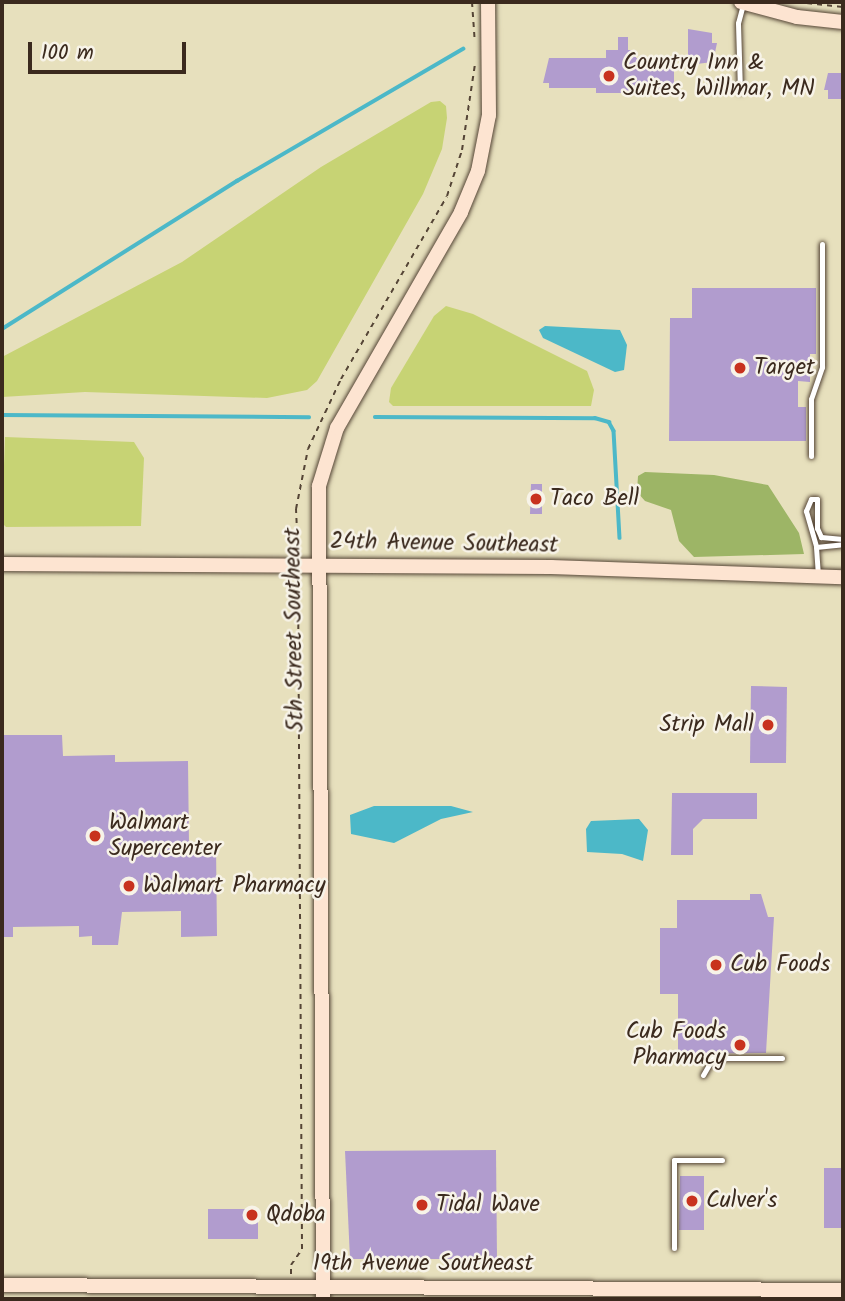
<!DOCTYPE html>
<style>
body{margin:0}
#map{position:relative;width:845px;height:1301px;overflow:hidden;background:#e7e0bd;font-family:Kalam,sans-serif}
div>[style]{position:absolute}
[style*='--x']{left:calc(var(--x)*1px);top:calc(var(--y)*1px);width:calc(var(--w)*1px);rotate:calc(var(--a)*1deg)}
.green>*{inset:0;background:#c7d374}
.forest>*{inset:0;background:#9db566}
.water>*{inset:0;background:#4cb8c8}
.stream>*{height:3.5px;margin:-1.75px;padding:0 1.75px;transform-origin:1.75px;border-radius:1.75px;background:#4cb8c8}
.building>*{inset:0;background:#b19cce}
.path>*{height:2px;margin-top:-1px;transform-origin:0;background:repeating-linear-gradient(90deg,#554536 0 5px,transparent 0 10px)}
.roads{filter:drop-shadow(0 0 2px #554536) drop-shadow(0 0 2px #554536)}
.lane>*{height:5px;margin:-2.5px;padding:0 2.5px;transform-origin:2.5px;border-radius:2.5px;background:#fff}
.secondary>*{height:14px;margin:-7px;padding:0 7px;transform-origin:7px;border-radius:7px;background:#fde4d1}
.dots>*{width:19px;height:19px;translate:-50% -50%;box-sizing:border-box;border:4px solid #f7f3e8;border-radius:50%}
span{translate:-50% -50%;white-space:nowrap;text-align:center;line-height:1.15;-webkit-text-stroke:5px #f7f3e8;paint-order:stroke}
.poi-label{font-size:23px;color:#3b2a1e}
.left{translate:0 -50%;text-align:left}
.right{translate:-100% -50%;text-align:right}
.street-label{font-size:23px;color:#3b2a1e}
.frame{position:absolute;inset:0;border:4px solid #3b2a1e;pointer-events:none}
.scale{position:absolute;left:28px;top:42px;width:158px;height:32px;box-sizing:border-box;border:4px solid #3b2a1e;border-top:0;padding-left:9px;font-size:21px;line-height:24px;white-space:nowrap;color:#3b2a1e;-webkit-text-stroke:5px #f7f3e8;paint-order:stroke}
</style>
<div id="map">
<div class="green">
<div style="clip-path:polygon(440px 101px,446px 106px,447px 118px,442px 149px,423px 194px,317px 381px,307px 390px,267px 398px,85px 392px,2px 397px,2px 357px,182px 262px,321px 167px,431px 102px)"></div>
<div style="clip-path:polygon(446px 306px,473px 314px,587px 371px,594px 390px,591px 406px,393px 406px,389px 402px,391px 388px,434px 316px)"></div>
<div style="clip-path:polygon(5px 437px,134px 442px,144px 458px,141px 526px,6px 527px,2px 523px)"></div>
</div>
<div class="forest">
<div style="clip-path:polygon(645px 472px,714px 475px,768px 485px,799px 533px,804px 554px,694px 557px,679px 541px,671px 510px,645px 501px,637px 492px,638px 476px)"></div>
</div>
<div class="water">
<div style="clip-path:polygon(545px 326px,620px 330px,627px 345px,624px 370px,615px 372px,543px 338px,539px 330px)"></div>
<div style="clip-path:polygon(374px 806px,451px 806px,473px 812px,441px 819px,394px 843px,351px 834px,350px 815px)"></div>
<div style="clip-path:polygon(639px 819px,648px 830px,643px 861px,622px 854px,587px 852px,586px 829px,591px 821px)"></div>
</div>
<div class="stream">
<div style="--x:2;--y:329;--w:278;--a:-32.2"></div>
<div style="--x:237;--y:181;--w:262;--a:-30.3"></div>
<div style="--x:2;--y:415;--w:307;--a:0.4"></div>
<div style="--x:375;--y:417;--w:220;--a:0.3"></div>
<div style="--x:595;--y:418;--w:15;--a:16"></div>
<div style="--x:609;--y:422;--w:10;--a:61"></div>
<div style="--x:614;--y:431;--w:107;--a:86.8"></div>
</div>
<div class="building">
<div style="clip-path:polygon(688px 29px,712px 33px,712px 43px,717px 43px,713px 62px,688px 65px)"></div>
<div style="clip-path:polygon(618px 37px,628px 37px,628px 50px,636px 50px,636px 58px,674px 58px,674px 93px,596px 93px,596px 88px,549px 88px,549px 83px,543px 83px,549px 58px,606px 58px,606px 50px,618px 50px)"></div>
<div style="clip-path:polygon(828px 73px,843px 73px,843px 99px,828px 99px,828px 90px,824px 90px)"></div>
<div style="clip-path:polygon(692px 288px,816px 288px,816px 354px,810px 354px,810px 382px,798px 381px,798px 407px,806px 407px,806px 441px,669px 441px,670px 318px,692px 318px)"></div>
<div style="clip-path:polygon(531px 484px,542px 484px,542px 514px,530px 514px)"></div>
<div style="clip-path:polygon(751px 686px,787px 687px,786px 763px,750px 763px)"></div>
<div style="clip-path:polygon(2px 735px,62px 735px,63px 756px,115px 755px,115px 762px,188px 761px,189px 845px,216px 845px,217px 936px,181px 937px,181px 911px,122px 912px,118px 945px,92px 945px,92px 936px,79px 937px,79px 926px,13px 927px,13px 937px,2px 937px)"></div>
<div style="clip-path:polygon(672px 793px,757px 793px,757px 819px,703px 819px,693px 829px,693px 855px,671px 855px)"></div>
<div style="clip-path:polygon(750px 894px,761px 894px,768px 917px,774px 917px,766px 1053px,678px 1054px,678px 994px,660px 994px,660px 928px,677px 928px,677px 900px,750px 900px)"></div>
<div style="clip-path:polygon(496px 1150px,497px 1259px,350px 1259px,345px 1151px)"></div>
<div style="clip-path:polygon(824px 1168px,843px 1168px,843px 1228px,824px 1228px)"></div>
<div style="clip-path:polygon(680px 1176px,704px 1176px,704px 1230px,679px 1230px)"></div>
<div style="clip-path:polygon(208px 1209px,258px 1209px,258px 1239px,208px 1239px)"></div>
</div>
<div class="path">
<div style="--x:472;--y:2;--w:39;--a:86"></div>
<div style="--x:797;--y:2;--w:46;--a:6.2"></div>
<div style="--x:298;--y:553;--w:44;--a:-92.6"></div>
<div style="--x:296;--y:509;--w:61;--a:-78.7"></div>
<div style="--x:308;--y:449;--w:77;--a:-64.8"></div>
<div style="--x:341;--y:379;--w:211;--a:-59.9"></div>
<div style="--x:447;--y:196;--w:48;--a:-71.9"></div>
<div style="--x:462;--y:150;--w:87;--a:-81.4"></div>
<div style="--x:291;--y:1274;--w:9;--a:-90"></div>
<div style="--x:291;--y:1265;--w:19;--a:-55"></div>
<div style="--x:302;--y:1249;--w:670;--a:-90.34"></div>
</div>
<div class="roads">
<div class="lane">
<div style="--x:740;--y:91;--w:68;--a:-91.7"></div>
<div style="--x:738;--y:23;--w:20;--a:-75"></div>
<div style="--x:811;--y:456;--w:57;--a:-90"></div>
<div style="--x:811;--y:399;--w:34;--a:-71"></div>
<div style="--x:822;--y:367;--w:123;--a:-90"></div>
<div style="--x:817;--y:499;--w:6;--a:180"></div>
<div style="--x:811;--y:499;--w:13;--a:113"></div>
<div style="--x:806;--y:511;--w:37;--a:74"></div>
<div style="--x:816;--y:547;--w:27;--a:-6"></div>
<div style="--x:817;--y:499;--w:29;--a:90"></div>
<div style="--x:817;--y:528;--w:10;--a:66"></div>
<div style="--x:821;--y:537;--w:22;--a:5"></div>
<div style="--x:816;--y:547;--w:28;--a:86"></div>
<div style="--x:703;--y:1075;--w:20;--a:-60"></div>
<div style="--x:713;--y:1058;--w:69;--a:0"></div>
<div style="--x:674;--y:1248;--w:88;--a:-90"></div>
<div style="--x:674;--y:1160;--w:48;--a:0"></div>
</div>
<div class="secondary">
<div style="--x:741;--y:2;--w:58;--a:15"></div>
<div style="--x:797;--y:17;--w:46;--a:6.2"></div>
<div style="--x:2;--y:564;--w:549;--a:0.31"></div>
<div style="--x:551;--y:567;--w:292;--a:2"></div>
<div style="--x:2;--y:1285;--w:841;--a:0.34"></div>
<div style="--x:323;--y:1299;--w:813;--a:-90.28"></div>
<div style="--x:319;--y:486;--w:61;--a:-72.8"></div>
<div style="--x:337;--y:428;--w:249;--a:-60.1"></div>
<div style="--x:461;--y:212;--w:44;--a:-67.5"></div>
<div style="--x:478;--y:171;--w:57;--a:-78.9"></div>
<div style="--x:489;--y:115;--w:113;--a:-90.5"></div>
</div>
</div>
<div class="dots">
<div style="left:609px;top:76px;background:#c8321e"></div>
<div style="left:740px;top:368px;background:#c8321e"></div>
<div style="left:536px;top:499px;background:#c8321e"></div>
<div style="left:768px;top:725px;background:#c8321e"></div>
<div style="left:95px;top:836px;background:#c8321e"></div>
<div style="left:129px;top:886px;background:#c8321e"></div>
<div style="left:716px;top:965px;background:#c8321e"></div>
<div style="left:740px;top:1045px;background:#c8321e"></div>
<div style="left:692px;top:1201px;background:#c8321e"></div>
<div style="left:422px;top:1205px;background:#c8321e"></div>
<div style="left:252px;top:1215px;background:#c8321e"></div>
</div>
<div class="poi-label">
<span class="left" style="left:623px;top:76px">Country Inn &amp;<br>Suites, Willmar, MN</span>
<span class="left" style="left:754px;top:368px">Target</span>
<span class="left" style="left:550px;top:499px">Taco Bell</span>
<span class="right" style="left:754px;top:725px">Strip Mall</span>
<span class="left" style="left:109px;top:836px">Walmart<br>Supercenter</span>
<span class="left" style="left:143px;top:886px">Walmart Pharmacy</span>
<span class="left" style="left:730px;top:965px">Cub Foods</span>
<span class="right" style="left:726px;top:1045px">Cub Foods<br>Pharmacy</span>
<span class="left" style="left:706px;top:1201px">Culver's</span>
<span class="left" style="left:436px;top:1205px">Tidal Wave</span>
<span class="left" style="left:266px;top:1215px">Qdoba</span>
</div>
<div class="street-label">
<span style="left:444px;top:544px;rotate:1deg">24th Avenue Southeast</span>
<span style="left:295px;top:630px;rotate:-91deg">5th Street Southeast</span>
<span style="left:423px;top:1264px">19th Avenue Southeast</span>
</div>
<div class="frame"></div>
<div class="scale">100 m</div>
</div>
